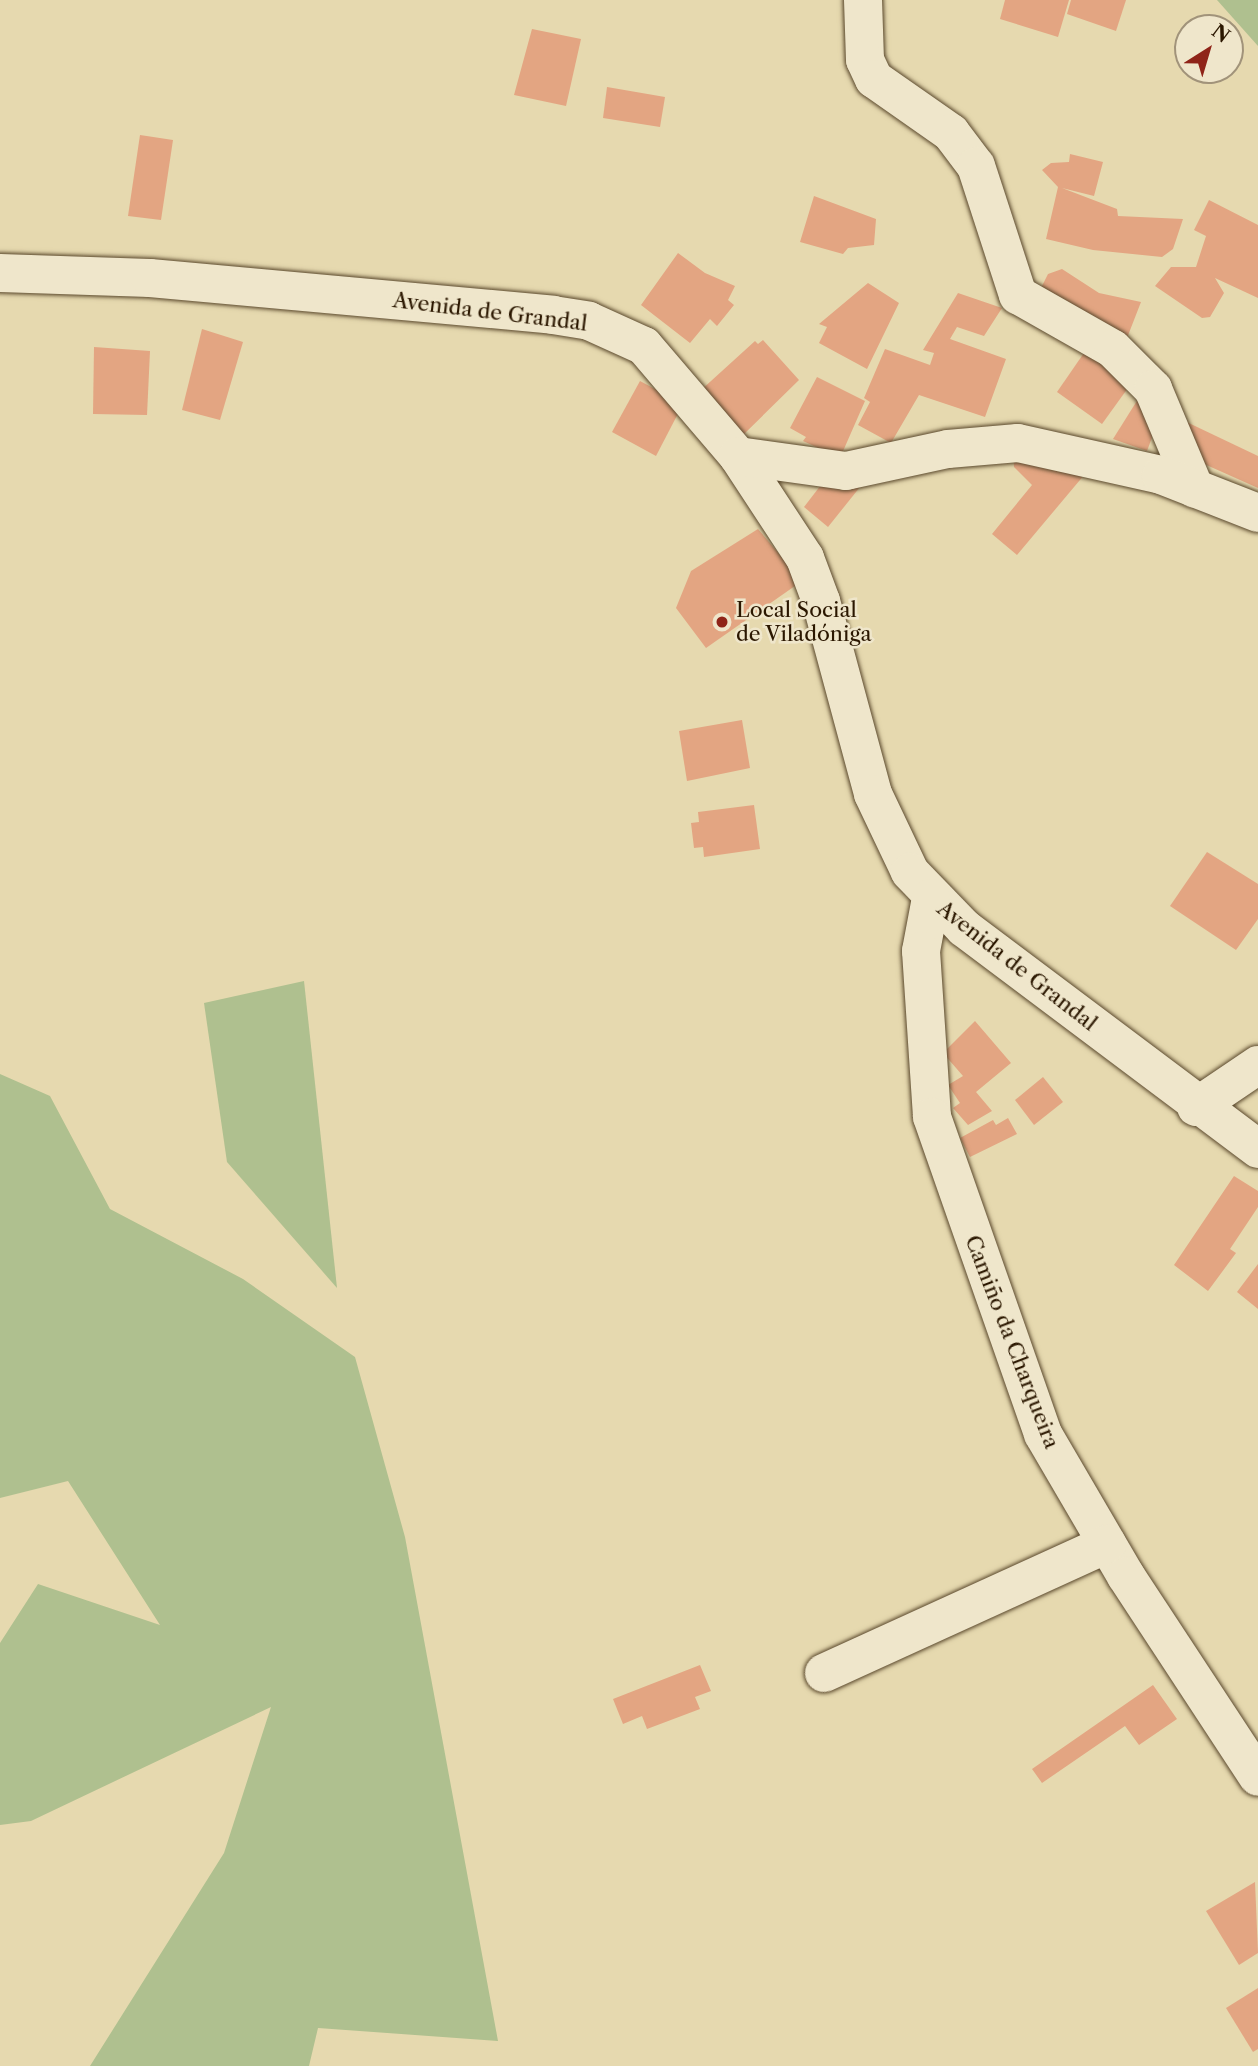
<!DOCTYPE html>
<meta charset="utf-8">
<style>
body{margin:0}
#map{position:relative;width:1258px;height:2066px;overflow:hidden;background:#e6d9af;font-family:"Libre Caslon Text",serif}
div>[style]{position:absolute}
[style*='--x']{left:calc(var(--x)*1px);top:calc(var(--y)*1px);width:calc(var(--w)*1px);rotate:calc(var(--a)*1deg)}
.green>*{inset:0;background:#afc08f}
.building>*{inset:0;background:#e3a582}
.roads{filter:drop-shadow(0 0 2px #5a482c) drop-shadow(0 0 2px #5a482c)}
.minor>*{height:38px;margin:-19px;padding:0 19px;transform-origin:19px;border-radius:19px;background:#efe6cb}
.dots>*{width:19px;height:19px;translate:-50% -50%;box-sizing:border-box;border:4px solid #efe6cb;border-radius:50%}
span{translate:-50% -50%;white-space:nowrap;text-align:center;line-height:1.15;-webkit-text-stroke:5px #efe6cb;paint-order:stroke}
.street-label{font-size:21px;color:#2b1700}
.poi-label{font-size:21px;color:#2b1700}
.left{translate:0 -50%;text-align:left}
.north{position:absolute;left:1174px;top:14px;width:70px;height:70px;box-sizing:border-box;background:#efe6cb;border:2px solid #a1937a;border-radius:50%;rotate:37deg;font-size:19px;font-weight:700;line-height:28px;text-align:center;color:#2b1700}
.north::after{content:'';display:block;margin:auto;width:24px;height:32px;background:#8f2418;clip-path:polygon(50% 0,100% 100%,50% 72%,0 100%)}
</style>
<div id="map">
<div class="green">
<div style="clip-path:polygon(1217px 0,1258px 0,1258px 46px)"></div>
<div style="clip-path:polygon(304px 981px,337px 1288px,227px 1162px,204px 1003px)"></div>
<div style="clip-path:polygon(0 1074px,50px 1096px,110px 1209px,243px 1279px,355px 1357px,405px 1537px,498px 2041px,318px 2028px,309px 2066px,90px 2066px,224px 1853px,271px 1707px,31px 1821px,0 1825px,0 1643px,38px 1584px,160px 1625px,68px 1481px,0 1498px)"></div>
</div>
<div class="building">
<div style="clip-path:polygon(1005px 0,1069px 0,1058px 37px,1000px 19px)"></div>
<div style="clip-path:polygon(1071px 0,1126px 0,1116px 31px,1067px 14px)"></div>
<div style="clip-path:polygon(532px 29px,581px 39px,566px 106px,514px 95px)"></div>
<div style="clip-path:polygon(607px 87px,665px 97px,660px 127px,603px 118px)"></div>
<div style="clip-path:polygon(140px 135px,173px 140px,161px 220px,128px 216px)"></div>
<div style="clip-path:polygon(1070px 154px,1103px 162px,1094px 196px,1062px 188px,1117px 209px,1118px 216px,1183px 219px,1173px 249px,1162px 257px,1093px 250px,1046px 239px,1058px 187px,1042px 170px,1051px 163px,1069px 162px)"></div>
<div style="clip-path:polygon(814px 196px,876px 219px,874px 245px,848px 248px,843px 254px,800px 242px)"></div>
<div style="clip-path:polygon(1209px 200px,1258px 225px,1258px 298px,1215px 278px,1224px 293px,1210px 317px,1202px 318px,1155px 286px,1171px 267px,1196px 267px,1206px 236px,1194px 230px)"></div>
<div style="clip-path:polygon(678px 253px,705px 273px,735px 286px,728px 300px,734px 305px,717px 326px,710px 319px,690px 343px,641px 305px)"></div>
<div style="clip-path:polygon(1062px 269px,1099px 293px,1141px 302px,1127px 338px,1036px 298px,1048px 274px)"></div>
<div style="clip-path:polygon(868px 283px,899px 303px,867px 369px,819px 343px,827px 327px,819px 324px)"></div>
<div style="clip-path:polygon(958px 293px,1002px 308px,984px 336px,957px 327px,950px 339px,1006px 359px,985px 417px,919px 395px,891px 443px,858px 425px,870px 402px,864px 398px,885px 349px,930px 365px,934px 353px,923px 350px)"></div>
<div style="clip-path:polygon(202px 329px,243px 342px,220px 420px,182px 410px)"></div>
<div style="clip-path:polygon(763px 340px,799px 380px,741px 437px,700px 391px,755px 341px,758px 344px)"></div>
<div style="clip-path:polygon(94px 347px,150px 351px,147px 415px,93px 414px)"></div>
<div style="clip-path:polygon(1086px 350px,1133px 381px,1102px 424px,1057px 392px)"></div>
<div style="clip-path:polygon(817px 377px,865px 401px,840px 458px,803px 441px,806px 437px,790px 428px)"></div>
<div style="clip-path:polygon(640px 381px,683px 404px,656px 456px,612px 432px)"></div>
<div style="clip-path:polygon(1140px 396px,1157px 424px,1147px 451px,1113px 439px)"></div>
<div style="clip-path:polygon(1174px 416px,1258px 456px,1258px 488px,1184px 455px)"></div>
<div style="clip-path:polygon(1013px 449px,1090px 468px,1017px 555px,992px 534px,1032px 485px,1014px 467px)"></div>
<div style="clip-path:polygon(868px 477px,828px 527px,804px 507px,824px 481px)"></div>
<div style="clip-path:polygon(758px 529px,802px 581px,706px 648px,676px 608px,691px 571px)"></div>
<div style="clip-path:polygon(742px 720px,750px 768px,687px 781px,679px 731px)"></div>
<div style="clip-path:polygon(754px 805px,760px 849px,704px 857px,703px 847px,694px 848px,691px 823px,699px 822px,698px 812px)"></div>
<div style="clip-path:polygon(1207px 852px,1258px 884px,1258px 919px,1236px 950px,1170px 906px)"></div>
<div style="clip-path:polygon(975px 1021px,1011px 1063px,976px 1092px,992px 1111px,968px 1125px,953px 1108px,960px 1103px,948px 1085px,963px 1076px,943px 1053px)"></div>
<div style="clip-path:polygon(1043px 1077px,1063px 1102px,1034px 1125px,1015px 1100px)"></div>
<div style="clip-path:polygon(1008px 1118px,1017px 1134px,970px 1157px,960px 1138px,993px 1120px,996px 1125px)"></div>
<div style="clip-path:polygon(1234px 1176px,1258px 1191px,1258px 1207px,1230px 1249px,1236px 1253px,1208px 1291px,1174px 1265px)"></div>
<div style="clip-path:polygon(1258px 1264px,1258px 1309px,1237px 1292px)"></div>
<div style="clip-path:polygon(700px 1665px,711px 1691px,695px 1697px,700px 1709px,647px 1729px,642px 1716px,623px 1724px,613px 1699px)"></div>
<div style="clip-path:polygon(1153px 1685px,1177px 1719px,1139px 1745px,1125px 1726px,1042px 1783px,1032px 1769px)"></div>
<div style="clip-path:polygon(1255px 1882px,1258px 1953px,1239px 1965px,1206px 1911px)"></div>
<div style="clip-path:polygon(1258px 1988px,1258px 2049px,1253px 2052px,1226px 2008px)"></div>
</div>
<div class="roads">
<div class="minor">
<div style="--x:863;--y:0;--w:60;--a:88.1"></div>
<div style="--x:865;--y:60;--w:21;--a:65"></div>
<div style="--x:874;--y:79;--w:94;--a:35"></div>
<div style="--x:951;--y:133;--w:41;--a:52.9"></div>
<div style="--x:976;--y:166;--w:136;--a:72"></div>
<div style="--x:1018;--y:295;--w:109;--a:29.6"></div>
<div style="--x:1113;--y:349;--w:57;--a:45"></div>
<div style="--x:1153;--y:389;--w:108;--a:67.2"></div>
<div style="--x:0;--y:273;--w:150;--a:1.9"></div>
<div style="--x:150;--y:278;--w:405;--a:5.2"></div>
<div style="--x:553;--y:315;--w:36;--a:9"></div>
<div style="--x:589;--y:321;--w:60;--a:24.4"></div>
<div style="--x:644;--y:346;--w:145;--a:49.5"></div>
<div style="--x:738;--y:456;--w:122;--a:56.7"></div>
<div style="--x:805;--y:558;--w:46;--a:69.6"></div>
<div style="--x:821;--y:601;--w:200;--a:74.9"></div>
<div style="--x:873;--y:794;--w:86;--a:64.6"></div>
<div style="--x:910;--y:872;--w:78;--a:46"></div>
<div style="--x:964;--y:928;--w:368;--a:36.9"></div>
<div style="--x:738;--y:456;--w:109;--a:7.9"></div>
<div style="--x:846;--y:471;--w:104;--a:-12.2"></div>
<div style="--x:948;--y:449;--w:70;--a:-4.9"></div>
<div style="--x:1018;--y:443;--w:147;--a:12.6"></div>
<div style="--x:1161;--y:475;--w:104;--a:21.4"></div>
<div style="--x:931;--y:898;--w:54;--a:100.7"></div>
<div style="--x:921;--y:951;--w:166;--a:86.2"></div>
<div style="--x:932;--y:1117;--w:336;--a:70.7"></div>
<div style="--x:1043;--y:1434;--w:164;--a:59.7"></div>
<div style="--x:1126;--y:1576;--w:240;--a:56.7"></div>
<div style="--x:1196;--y:1107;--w:75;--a:-34.1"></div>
<div style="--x:824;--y:1673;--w:311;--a:-24.5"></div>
</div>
</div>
<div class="dots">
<div style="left:722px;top:622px;background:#8f2418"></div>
</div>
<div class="street-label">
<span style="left:490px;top:312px;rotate:7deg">Avenida de Grandal</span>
<span style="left:1017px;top:966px;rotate:38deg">Avenida de Grandal</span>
<span style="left:1012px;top:1342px;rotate:69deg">Camiño da Charqueira</span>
</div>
<div class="poi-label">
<span class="left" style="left:736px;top:622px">Local Social<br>de Viladóniga</span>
</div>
<div class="north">N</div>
</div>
